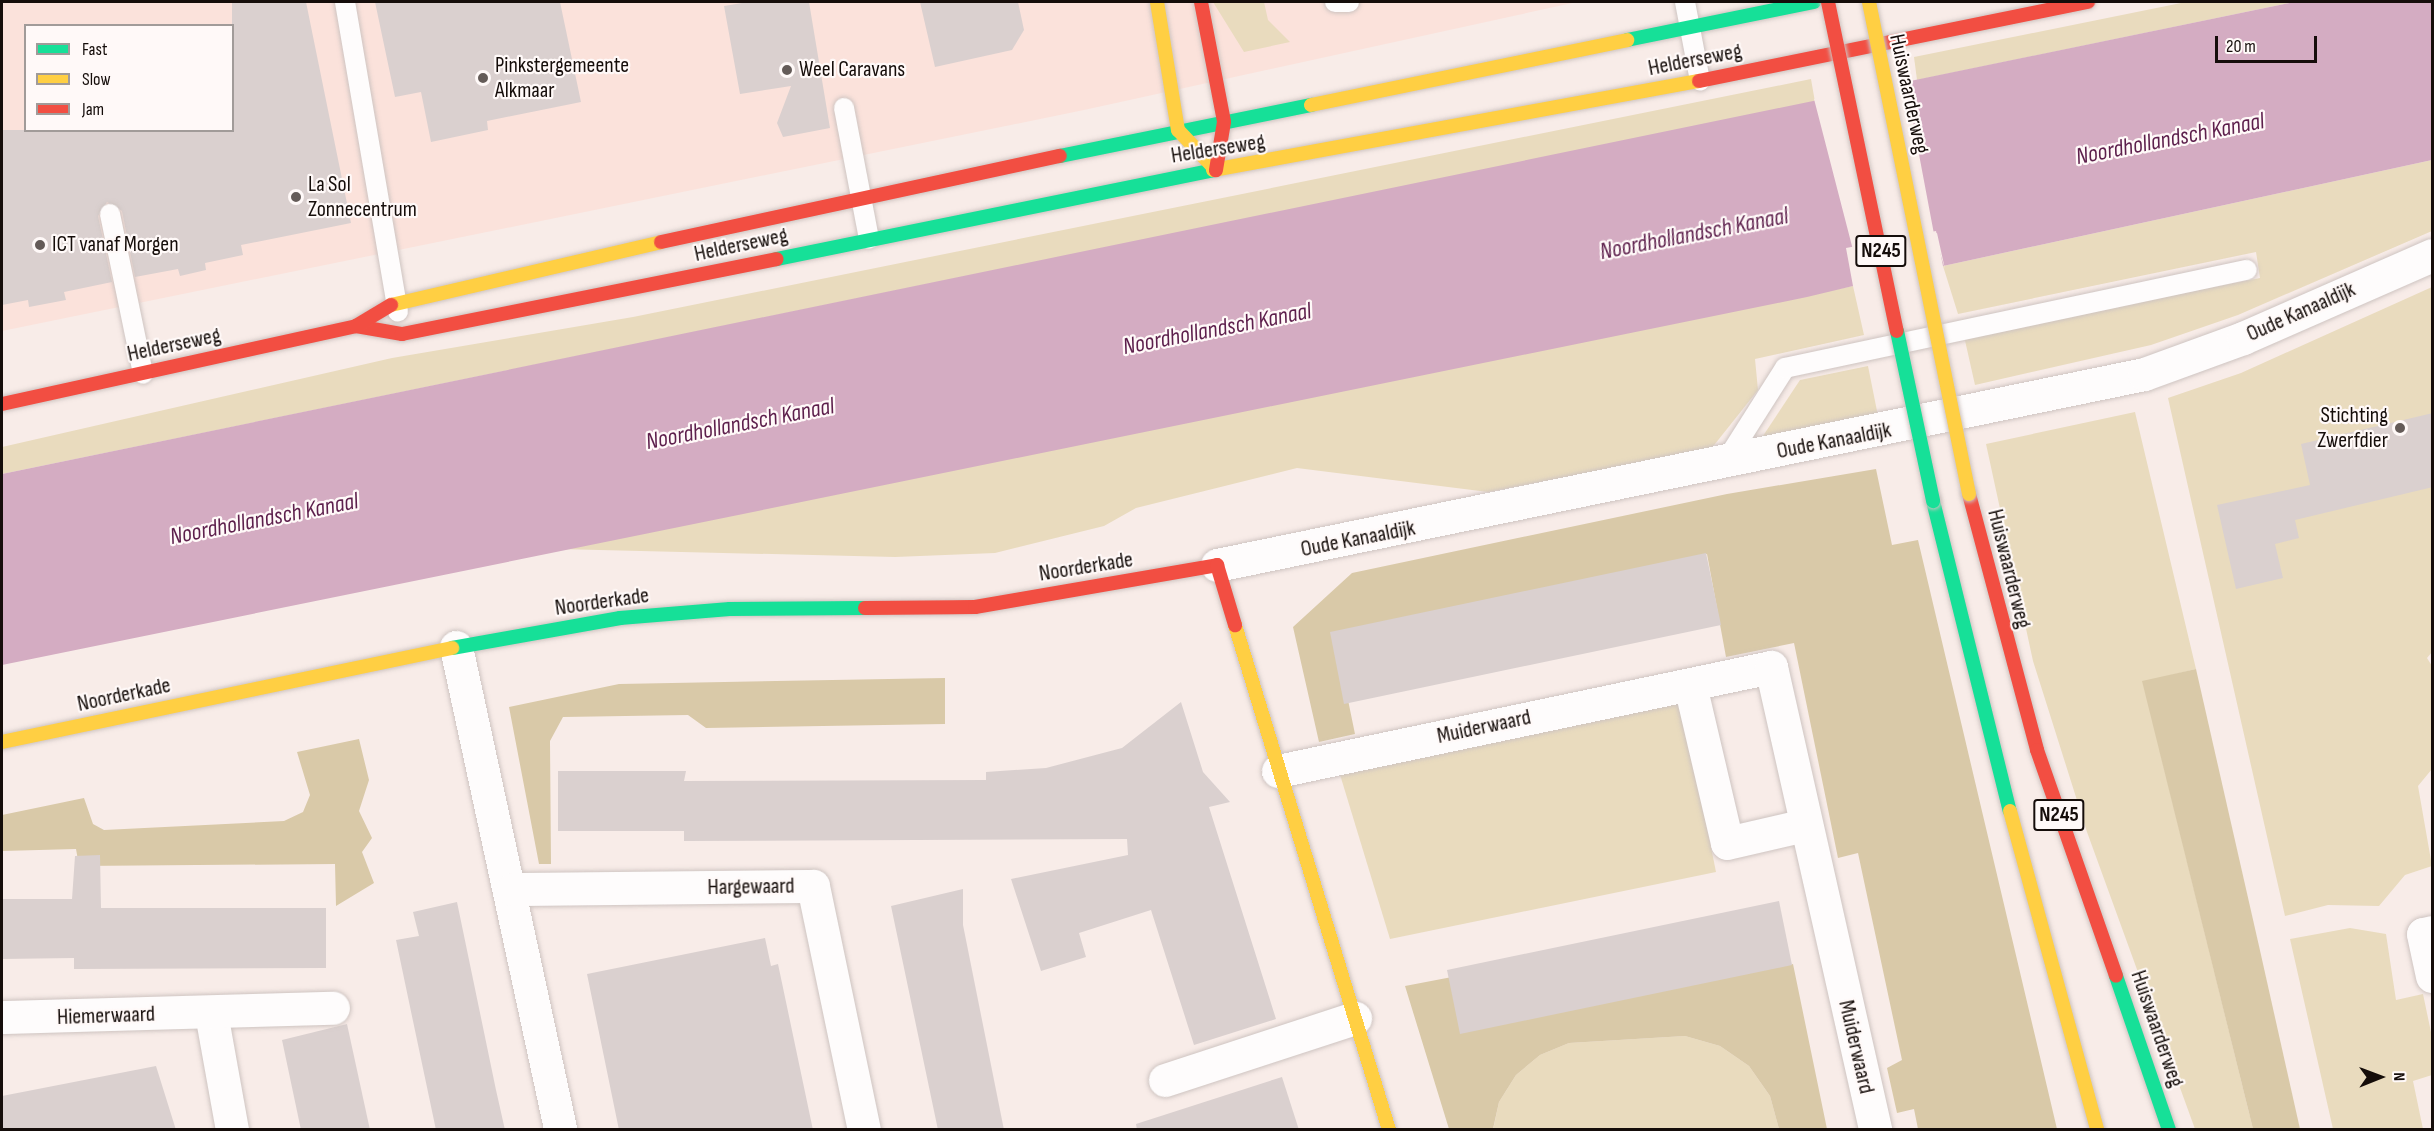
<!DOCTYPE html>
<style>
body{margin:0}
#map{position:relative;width:2434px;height:1131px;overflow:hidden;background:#f8ece8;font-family:"Sofia Sans Condensed",sans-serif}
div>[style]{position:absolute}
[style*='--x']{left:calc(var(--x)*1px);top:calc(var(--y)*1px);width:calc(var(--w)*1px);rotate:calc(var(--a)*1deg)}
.built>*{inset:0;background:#fbe2db}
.green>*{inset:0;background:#e9dbbe}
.forest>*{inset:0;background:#d9c9a8}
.water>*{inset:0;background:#d4acc2}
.pier>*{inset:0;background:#f8ece8}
.building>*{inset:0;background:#dad0cf}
.roads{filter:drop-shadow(0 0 2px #cec4c1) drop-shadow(0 0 2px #cec4c1)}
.lane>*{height:20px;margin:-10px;padding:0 10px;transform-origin:10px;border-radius:10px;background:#fefcfc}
.street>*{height:33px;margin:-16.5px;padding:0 16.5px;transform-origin:16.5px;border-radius:16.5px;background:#fefcfc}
.fast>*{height:14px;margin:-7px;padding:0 7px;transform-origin:7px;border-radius:7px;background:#16e098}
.slow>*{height:14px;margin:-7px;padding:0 7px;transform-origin:7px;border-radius:7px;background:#ffcf43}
.jam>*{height:14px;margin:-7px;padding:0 7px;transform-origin:7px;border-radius:7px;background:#f24e42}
.bridges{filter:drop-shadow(0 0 2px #cec4c1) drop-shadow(0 0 2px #cec4c1)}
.fast-bridge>*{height:14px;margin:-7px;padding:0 7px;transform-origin:7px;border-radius:7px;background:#16e098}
.slow-bridge>*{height:14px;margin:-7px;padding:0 7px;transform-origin:7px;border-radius:7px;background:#ffcf43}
.jam-bridge>*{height:14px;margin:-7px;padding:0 7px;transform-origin:7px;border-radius:7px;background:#f24e42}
.dots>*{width:16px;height:16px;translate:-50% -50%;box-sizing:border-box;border:3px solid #fff9f8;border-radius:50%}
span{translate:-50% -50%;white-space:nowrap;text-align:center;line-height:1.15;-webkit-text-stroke:4.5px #fff9f8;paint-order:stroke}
.shield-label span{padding:2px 4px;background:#fff9f8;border:2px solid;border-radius:4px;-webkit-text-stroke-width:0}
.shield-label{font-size:21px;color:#150d0a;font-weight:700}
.street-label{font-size:22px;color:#150d0a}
.poi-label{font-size:22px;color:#150d0a}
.left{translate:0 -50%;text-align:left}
.right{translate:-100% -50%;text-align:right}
.water-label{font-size:24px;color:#5d1f4c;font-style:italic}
.frame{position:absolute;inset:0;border:3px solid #150d0a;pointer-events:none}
.legend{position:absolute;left:24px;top:24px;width:210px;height:108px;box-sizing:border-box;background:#fff9f8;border:2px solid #a19b99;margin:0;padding:8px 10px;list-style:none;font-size:18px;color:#150d0a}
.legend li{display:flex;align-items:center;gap:12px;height:30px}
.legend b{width:30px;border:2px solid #a19b99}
.north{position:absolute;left:2350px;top:1047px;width:60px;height:60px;-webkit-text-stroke:4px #fff9f8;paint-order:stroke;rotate:89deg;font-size:16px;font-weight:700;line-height:24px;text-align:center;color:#150d0a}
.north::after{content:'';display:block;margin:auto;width:21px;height:27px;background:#150d0a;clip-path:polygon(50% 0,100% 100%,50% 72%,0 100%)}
.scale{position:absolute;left:2215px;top:36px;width:102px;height:27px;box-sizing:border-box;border:3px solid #150d0a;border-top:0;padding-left:8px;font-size:18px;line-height:21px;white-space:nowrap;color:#150d0a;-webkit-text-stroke:4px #fff9f8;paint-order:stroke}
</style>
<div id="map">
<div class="built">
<div style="clip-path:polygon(evenodd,2px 2px,1577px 2px,1084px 110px,2px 331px,2px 2px,26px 26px,232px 26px,232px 130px,26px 130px,26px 26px)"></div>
</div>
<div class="green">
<div style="clip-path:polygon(1213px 2px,1264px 2px,1268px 20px,1290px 42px,1244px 52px)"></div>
<div style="clip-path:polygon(2186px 2px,2294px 2px,1917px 80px,1914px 57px)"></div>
<div style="clip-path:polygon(1811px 79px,1815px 102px,2px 474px,2px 447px,392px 358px,633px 317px)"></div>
<div style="clip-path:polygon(2432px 160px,2432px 231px,2238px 315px,2151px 345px,1975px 385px,1964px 336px,2260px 278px,2256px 252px,1958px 314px,1943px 266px)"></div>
<div style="clip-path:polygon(1853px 286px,1864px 335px,1755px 359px,1758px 390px,1711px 449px,1488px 492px,1297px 468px,1136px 508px,1104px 526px,995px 553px,895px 557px,558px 549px)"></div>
<div style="clip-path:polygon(2432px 287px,2432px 652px,2427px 658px,2432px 666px,2432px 769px,2418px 786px,2432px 866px,2405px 875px,2379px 906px,2328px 905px,2285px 916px,2168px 398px,2241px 373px)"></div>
<div style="clip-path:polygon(1868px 366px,1878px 416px,1759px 442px,1800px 380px)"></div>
<div style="clip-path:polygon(2135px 412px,2196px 669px,2143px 682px,2253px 1129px,2195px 1129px,2087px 832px,2033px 661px,1986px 444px)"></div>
<div style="clip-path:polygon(1681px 698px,1716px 872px,1390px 939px,1338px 768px)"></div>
<div style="clip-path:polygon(2350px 928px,2386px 934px,2396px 1000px,2423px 994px,2432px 1037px,2432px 1075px,2413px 1081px,2423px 1129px,2333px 1129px,2290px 939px)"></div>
<div style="clip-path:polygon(1685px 1036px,1720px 1046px,1749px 1066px,1770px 1096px,1779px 1129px,1493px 1130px,1499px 1102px,1516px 1075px,1540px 1055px,1569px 1043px)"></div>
</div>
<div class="forest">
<div style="clip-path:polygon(1876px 469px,1892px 545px,1918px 540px,2057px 1129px,1918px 1129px,1914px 1109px,1897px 1113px,1887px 1068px,1902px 1060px,1858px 853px,1838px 858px,1794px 643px,1726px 657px,1707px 554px,1334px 632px,1355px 734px,1319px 742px,1293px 627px,1352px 573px,1727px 494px)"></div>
<div style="clip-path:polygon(2196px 669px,2259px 946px,2300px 1129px,2253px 1129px,2142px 681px)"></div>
<div style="clip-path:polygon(945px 678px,945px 724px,706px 728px,688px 715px,563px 717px,550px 741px,551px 864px,539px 864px,509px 707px,619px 684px)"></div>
<div style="clip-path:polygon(359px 739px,369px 780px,359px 811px,372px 838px,362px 852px,374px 883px,336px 906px,335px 864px,79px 866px,76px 849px,2px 851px,2px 815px,84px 798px,93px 824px,104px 830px,284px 821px,303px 812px,310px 795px,297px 752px)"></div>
<div style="clip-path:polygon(1793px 964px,1827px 1129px,1779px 1129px,1770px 1096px,1749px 1066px,1720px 1046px,1685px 1036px,1569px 1043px,1540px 1055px,1516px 1075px,1499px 1102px,1493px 1129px,1449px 1129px,1405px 986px,1452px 977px,1463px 1032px)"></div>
</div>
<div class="water">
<div style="clip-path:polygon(2294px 2px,2432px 2px,2432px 160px,1943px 266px,1936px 231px,1846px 248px,1853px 286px,1807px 297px,2px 665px,2px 474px)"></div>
</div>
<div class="pier">
<div style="clip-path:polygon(1905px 80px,1934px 234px,1937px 233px,1945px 269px,1934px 234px,1853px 250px,1814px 99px)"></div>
</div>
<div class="building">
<div style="clip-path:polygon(232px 2px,306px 2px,351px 223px,241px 245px,243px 255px,205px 263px,206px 270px,180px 276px,178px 269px,135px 277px,122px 211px,107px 202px,98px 216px,112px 282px,64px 292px,66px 300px,29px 307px,28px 300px,2px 305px,2px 130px,232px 130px)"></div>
<div style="clip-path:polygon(375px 2px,560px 2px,581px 102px,487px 121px,488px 130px,431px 142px,421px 92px,395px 97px)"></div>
<div style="clip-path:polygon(748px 2px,809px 2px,830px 128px,783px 137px,777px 123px,791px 86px,740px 94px,724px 6px)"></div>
<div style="clip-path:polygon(920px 2px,1018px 2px,1024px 30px,1012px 50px,935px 67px)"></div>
<div style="clip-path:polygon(2433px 413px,2433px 487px,2295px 520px,2299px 538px,2275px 544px,2283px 578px,2236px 589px,2217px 505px,2310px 485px,2301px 444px)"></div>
<div style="clip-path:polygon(1706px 553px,1721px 625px,1344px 704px,1330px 632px)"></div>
<div style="clip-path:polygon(1181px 702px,1203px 772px,1230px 802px,1209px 807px,1276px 1019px,1194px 1045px,1151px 910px,1079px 933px,1086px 957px,1041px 971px,1011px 879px,1128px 855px,1127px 839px,684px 841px,684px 831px,558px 831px,558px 771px,686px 771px,684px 781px,986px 780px,986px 772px,1046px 768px,1122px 748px)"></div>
<div style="clip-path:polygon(100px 855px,101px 908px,326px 908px,326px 968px,74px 969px,74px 958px,2px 959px,2px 899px,72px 899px,75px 856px)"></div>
<div style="clip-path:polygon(963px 889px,963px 925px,1004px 1130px,938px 1130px,891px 906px)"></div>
<div style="clip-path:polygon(1779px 901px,1792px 965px,1460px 1034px,1447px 970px)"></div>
<div style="clip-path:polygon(457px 902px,496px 1090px,505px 1130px,436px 1130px,413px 1021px,396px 940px,419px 936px,413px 912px)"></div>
<div style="clip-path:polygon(765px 938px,771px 966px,778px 964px,813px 1130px,619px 1130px,587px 974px)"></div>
<div style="clip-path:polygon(347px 1024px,370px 1130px,301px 1130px,282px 1040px)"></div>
<div style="clip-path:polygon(156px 1066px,176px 1130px,2px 1130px,2px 1096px)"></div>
<div style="clip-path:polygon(1282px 1077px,1299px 1130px,1137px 1130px,1136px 1124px)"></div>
</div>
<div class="roads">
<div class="lane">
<div style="--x:345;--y:2;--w:314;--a:80.3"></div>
<div style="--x:1335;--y:2;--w:14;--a:0"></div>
<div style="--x:1685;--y:2;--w:80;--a:79.2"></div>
<div style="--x:844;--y:108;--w:133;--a:79.2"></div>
<div style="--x:110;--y:214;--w:163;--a:78.3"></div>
<div style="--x:1726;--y:461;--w:110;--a:-57.6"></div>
<div style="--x:1785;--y:368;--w:472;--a:-12"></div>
</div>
<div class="street">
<div style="--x:1217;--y:565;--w:946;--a:-11.64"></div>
<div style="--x:2144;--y:374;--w:105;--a:-20"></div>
<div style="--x:2243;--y:338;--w:206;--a:-23.7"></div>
<div style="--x:456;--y:647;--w:494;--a:77.8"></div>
<div style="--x:1690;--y:685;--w:162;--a:76.8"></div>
<div style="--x:1727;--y:843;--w:80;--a:-13"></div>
<div style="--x:1278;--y:771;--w:504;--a:-11.91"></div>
<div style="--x:1771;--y:667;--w:475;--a:77.3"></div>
<div style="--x:513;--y:889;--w:300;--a:-0.6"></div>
<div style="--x:813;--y:886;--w:249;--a:78.2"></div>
<div style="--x:2432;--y:932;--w:9;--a:167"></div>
<div style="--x:2423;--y:934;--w:43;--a:77.9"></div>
<div style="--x:211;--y:1013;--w:119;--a:79.8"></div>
<div style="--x:2;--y:1017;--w:331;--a:-1.6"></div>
<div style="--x:1165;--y:1080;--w:200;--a:-18.1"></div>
</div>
<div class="fast">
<div style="--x:1627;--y:40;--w:191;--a:-11.5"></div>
<div style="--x:1060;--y:156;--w:256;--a:-11.5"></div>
<div style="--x:777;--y:259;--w:445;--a:-11.5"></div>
<div style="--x:1933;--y:501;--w:319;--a:76.1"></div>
<div style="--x:452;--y:648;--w:171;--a:-10.1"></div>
<div style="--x:620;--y:618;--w:110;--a:-4.7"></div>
<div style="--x:730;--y:609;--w:135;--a:-0.4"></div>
<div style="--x:2116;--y:976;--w:163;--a:71"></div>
</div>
<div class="slow">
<div style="--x:1157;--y:2;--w:130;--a:80.7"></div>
<div style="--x:1178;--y:130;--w:55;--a:46.5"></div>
<div style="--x:1311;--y:105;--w:323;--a:-11.6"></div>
<div style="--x:1213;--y:170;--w:494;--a:-10.4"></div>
<div style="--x:391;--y:305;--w:277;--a:-13.1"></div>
<div style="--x:1235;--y:625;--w:528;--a:73.04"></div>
<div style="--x:2;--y:742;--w:460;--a:-11.8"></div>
<div style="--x:2010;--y:811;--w:331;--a:74.7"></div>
</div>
<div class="jam">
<div style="--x:1201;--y:2;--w:122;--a:79.1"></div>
<div style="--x:1224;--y:122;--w:49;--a:99.5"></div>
<div style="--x:1699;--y:81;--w:397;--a:-11.5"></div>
<div style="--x:661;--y:242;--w:408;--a:-12.2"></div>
<div style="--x:356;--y:326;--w:47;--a:9.9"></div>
<div style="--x:402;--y:334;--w:382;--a:-11.3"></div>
<div style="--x:2;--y:404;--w:362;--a:-12.4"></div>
<div style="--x:356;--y:326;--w:41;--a:-31"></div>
<div style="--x:1969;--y:494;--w:265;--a:75.1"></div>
<div style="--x:2037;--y:750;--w:239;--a:70.7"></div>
<div style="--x:865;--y:608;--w:110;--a:-0.5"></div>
<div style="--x:975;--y:607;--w:246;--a:-9.8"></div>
<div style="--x:1217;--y:565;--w:63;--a:73.3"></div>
</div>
</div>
<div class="bridges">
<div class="fast-bridge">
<div style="--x:1897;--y:331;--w:174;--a:78"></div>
</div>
<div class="slow-bridge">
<div style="--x:1869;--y:2;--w:502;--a:78.51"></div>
</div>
<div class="jam-bridge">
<div style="--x:1828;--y:2;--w:336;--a:78.2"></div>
</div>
</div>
<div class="dots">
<div style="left:787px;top:70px;background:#645b58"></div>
<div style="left:483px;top:78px;background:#645b58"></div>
<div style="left:296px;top:197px;background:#645b58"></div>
<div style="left:40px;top:245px;background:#645b58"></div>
<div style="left:2400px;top:428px;background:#645b58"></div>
</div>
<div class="shield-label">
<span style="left:1881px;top:251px">N245</span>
<span style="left:2059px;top:815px">N245</span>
</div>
<div class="street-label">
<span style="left:1695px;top:60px;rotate:-11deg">Helderseweg</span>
<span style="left:1909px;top:94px;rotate:78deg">Huiswaarderweg</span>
<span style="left:1218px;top:149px;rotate:-9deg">Helderseweg</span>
<span style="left:741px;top:245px;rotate:-12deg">Helderseweg</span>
<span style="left:2301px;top:312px;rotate:-24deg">Oude Kanaaldijk</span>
<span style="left:174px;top:345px;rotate:-12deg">Helderseweg</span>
<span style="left:1834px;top:441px;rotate:-11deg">Oude Kanaaldijk</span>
<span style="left:1358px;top:539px;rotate:-11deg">Oude Kanaaldijk</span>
<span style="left:1086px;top:567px;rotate:-9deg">Noorderkade</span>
<span style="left:2009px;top:569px;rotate:76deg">Huiswaarderweg</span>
<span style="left:602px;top:602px;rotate:-8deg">Noorderkade</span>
<span style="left:124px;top:695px;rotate:-12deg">Noorderkade</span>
<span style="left:1484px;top:727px;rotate:-12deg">Muiderwaard</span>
<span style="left:751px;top:887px;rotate:-1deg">Hargewaard</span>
<span style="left:106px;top:1016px;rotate:-2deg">Hiemerwaard</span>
<span style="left:2157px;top:1029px;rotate:71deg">Huiswaarderweg</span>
<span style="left:1856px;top:1047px;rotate:77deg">Muiderwaard</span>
</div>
<div class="poi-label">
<span class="left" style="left:495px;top:78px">Pinkstergemeente<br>Alkmaar</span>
<span class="left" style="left:799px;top:70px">Weel Caravans</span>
<span class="left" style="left:308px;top:197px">La Sol<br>Zonnecentrum</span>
<span class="left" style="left:52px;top:245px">ICT vanaf Morgen</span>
<span class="right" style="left:2388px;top:428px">Stichting<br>Zwerfdier</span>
</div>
<div class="water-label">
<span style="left:2170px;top:139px;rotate:-11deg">Noordhollandsch Kanaal</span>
<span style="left:1694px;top:234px;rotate:-11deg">Noordhollandsch Kanaal</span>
<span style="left:1217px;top:329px;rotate:-11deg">Noordhollandsch Kanaal</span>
<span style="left:740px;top:424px;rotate:-11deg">Noordhollandsch Kanaal</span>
<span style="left:264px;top:519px;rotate:-11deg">Noordhollandsch Kanaal</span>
</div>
<div class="frame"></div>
<ul class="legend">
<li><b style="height:8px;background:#16e098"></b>Fast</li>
<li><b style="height:8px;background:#ffcf43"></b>Slow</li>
<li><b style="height:8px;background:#f24e42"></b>Jam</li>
</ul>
<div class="north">N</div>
<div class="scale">20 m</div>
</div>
